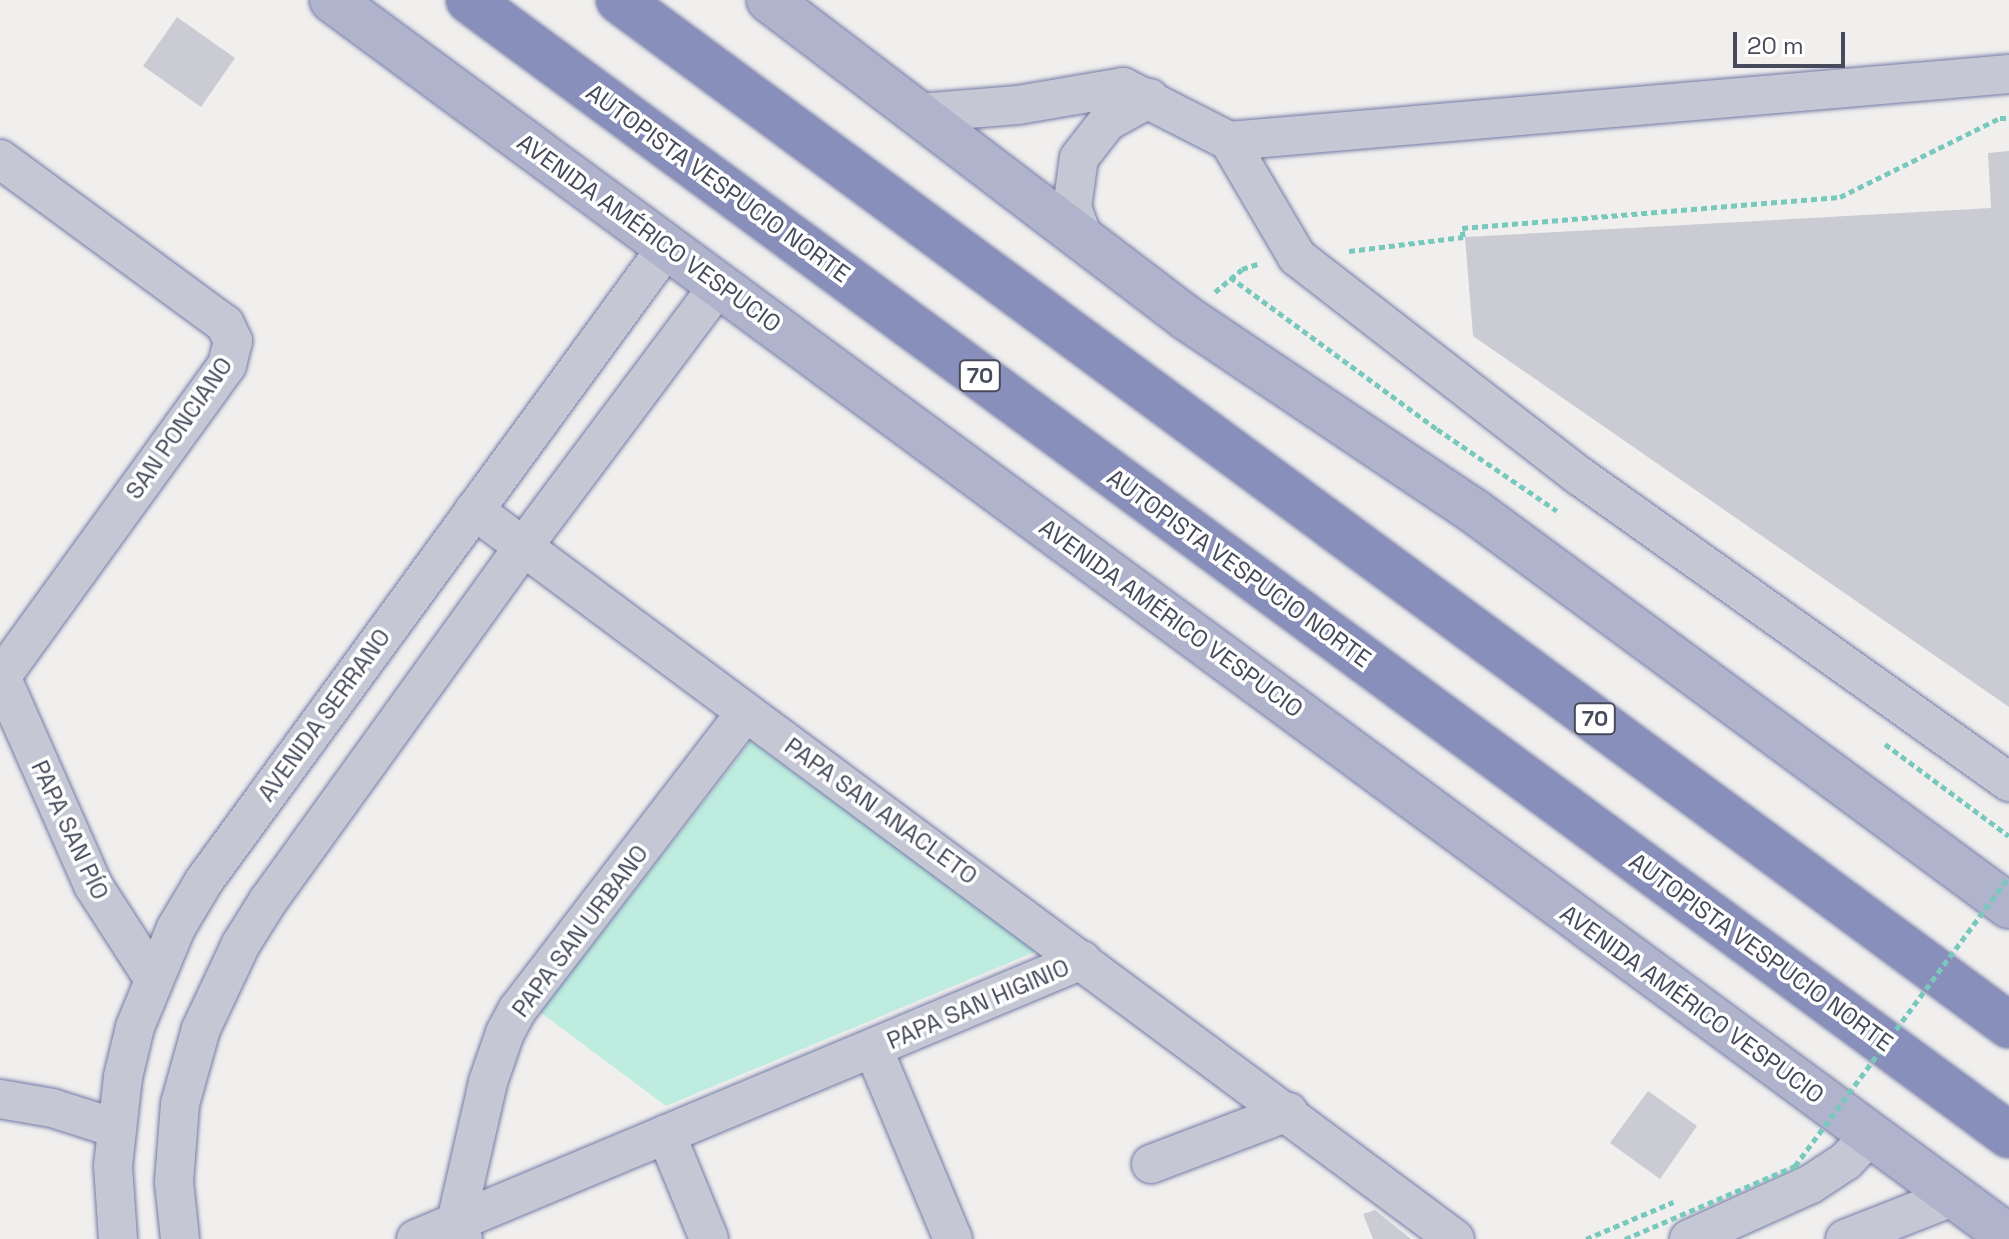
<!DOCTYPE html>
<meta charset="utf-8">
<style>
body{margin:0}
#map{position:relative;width:2009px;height:1239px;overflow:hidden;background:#f0efee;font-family:"Space Grotesk",sans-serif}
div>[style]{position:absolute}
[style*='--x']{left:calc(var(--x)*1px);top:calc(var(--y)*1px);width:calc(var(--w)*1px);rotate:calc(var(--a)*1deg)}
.green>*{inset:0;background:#beecdf}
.building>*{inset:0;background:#cbccd3}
.path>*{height:5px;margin-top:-2.5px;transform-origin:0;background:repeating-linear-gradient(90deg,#77c9bc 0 6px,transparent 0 10px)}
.roads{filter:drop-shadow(0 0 2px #737aa6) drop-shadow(0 0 2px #737aa6)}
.minor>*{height:38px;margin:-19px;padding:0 19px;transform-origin:19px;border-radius:19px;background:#c5c8d4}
.major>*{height:44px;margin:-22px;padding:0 22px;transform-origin:22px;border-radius:22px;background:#afb3cc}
.highway>*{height:44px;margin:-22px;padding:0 22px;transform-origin:22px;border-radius:22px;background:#888fbb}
.path-bridge>*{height:5px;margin-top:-2.5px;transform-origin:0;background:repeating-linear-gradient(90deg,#77c9bc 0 6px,transparent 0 10px)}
span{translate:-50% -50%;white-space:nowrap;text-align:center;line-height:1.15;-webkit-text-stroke:7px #fff;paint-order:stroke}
.shield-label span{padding:2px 6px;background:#fff;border:2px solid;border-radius:6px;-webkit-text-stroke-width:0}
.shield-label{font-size:22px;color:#474a5a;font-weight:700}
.street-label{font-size:24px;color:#474a5a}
.scale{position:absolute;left:1733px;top:32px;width:112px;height:36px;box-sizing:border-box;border:4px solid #474a5a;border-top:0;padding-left:10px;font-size:24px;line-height:28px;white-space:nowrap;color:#474a5a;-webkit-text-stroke:6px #fff;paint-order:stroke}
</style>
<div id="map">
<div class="green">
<div style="clip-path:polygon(751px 741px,1037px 951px,666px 1106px,540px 1012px)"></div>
</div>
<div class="building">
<div style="clip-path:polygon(177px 17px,235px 58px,201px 107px,143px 66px)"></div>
<div style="clip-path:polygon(2009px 151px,2009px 707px,1473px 336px,1465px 237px,1991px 208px,1988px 153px)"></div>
<div style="clip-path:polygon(1648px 1091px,1697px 1126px,1660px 1179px,1610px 1143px)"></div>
<div style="clip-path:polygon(1375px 1210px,1411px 1239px,1373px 1239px,1363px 1214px)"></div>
</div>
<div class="path">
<div style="--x:1349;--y:251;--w:115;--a:-7"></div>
<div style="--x:1463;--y:237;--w:9;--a:-96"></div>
<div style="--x:1462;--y:228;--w:379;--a:-4.7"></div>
<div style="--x:1840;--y:197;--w:178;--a:-26.3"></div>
<div style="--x:2000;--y:118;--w:9;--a:0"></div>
<div style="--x:1230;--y:277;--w:257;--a:36.3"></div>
<div style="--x:1437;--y:429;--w:145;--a:34.3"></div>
<div style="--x:1215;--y:292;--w:35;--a:-40"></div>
<div style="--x:1242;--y:269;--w:19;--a:-18"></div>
<div style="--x:1885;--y:744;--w:154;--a:36.6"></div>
<div style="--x:1586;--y:1239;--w:95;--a:-23"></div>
</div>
<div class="roads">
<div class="minor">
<div style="--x:919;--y:113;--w:99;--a:-4.6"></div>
<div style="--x:1018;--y:105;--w:107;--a:-9.7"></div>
<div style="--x:1123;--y:87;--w:119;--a:27"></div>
<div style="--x:1229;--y:141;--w:783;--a:-4.91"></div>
<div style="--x:1229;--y:141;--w:134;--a:59.6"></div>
<div style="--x:1297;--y:257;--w:359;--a:37.8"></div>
<div style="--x:1581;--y:477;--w:526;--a:35.47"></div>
<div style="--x:0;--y:159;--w:279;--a:36.3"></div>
<div style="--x:225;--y:324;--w:19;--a:65"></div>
<div style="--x:233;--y:341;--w:25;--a:104"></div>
<div style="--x:227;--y:365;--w:385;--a:125.9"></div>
<div style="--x:1085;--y:243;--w:38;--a:-110"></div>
<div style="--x:1072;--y:207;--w:49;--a:-81.9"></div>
<div style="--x:1079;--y:158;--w:46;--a:-52.1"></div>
<div style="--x:1107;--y:122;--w:49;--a:-29.2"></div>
<div style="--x:474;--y:510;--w:1222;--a:36.62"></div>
<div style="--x:0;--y:674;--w:231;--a:66.2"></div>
<div style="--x:93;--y:885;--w:111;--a:57.2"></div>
<div style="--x:873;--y:1048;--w:207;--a:67.3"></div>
<div style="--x:0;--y:1099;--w:53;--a:9.8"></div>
<div style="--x:52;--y:1108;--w:66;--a:17.6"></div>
<div style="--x:666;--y:1134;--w:113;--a:67.7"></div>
<div style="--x:1151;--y:1164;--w:147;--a:-20.8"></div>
<div style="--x:118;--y:1239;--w:73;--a:-93.9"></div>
<div style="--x:113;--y:1166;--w:90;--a:-83.6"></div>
<div style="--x:123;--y:1077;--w:51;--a:-76.5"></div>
<div style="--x:135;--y:1027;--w:107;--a:-67.5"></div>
<div style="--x:176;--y:928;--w:55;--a:-59.2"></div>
<div style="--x:204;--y:881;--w:785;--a:-53.86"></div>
<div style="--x:180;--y:1239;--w:57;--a:-96"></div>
<div style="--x:174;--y:1182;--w:78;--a:-85.6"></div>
<div style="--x:180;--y:1104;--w:78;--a:-74.4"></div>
<div style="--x:201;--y:1029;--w:94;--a:-64.8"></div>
<div style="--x:241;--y:944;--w:51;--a:-57.9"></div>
<div style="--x:268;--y:901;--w:436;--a:-54.2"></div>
<div style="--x:523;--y:547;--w:327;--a:-53.2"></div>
<div style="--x:416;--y:1239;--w:722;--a:-22.73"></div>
<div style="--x:463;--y:1239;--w:18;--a:-112"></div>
<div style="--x:456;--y:1222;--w:144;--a:-77.1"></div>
<div style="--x:488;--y:1082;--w:52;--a:-70.9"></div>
<div style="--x:505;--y:1033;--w:27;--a:-62"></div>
<div style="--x:518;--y:1009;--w:374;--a:-52.5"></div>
<div style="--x:1689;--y:1239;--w:134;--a:-24.3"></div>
<div style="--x:1811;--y:1184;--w:42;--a:-33.3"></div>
<div style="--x:1846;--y:1161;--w:35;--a:-47"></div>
<div style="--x:1845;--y:1239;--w:118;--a:-21.4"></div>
</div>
<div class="major">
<div style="--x:332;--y:0;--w:2084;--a:36.41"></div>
<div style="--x:769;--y:0;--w:527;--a:37.28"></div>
<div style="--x:1188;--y:319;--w:344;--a:33.9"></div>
<div style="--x:1474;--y:511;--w:665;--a:36.44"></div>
</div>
<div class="highway">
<div style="--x:469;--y:0;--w:1913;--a:36.39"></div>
<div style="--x:619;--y:0;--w:1727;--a:36.41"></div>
</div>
</div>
<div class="path-bridge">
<div style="--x:1625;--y:1239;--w:185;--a:-23.2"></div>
<div style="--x:1795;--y:1166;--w:360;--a:-53.5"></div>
</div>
<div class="shield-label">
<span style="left:980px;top:376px">70</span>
<span style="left:1595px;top:719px">70</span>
</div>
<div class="street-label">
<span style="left:718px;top:183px;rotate:36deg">AUTOPISTA VESPUCIO NORTE</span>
<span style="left:649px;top:233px;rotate:36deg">AVENIDA AMÉRICO VESPUCIO</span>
<span style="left:179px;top:428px;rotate:-55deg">SAN PONCIANO</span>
<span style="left:1239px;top:568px;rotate:36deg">AUTOPISTA VESPUCIO NORTE</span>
<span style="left:1171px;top:618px;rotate:36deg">AVENIDA AMÉRICO VESPUCIO</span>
<span style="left:324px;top:715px;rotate:-54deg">AVENIDA SERRANO</span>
<span style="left:881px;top:811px;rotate:36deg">PAPA SAN ANACLETO</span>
<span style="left:70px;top:830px;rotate:65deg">PAPA SAN PÍO</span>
<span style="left:580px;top:931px;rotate:-53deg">PAPA SAN URBANO</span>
<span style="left:1761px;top:952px;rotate:36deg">AUTOPISTA VESPUCIO NORTE</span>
<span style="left:978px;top:1004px;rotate:-23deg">PAPA SAN HIGINIO</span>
<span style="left:1692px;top:1004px;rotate:36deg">AVENIDA AMÉRICO VESPUCIO</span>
</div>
<div class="scale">20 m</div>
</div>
